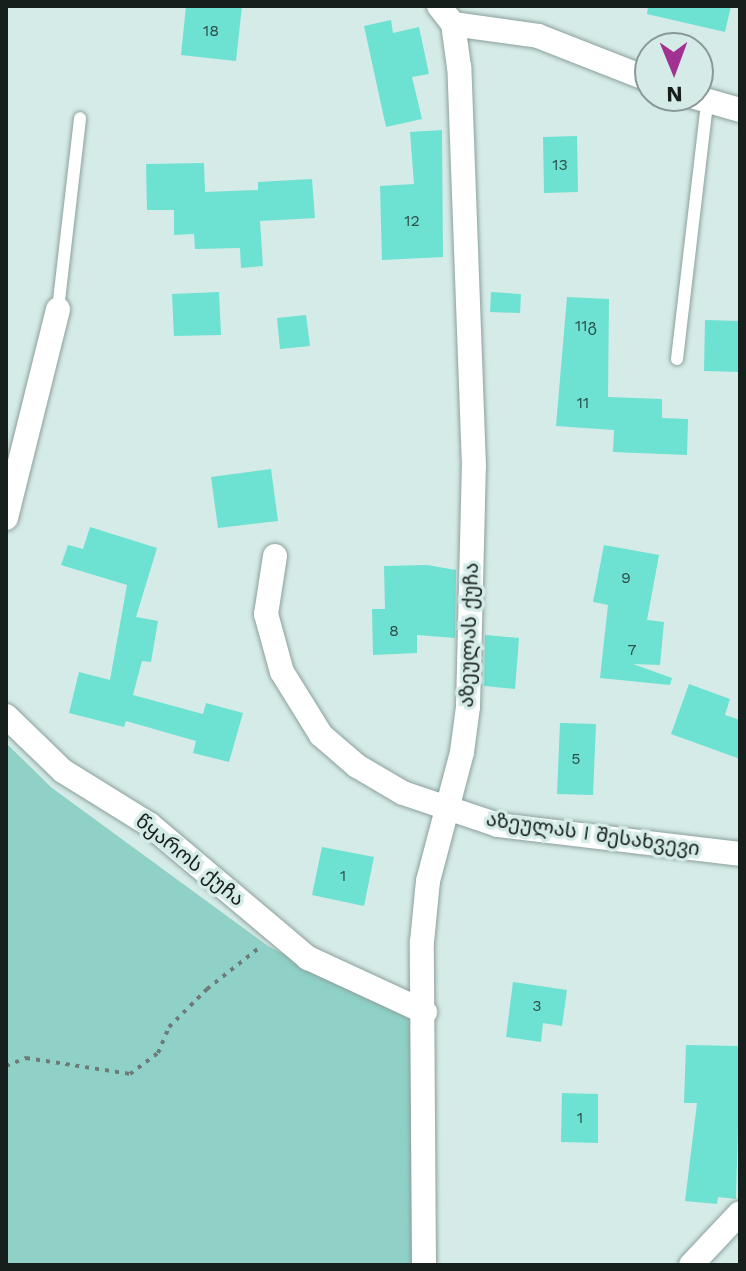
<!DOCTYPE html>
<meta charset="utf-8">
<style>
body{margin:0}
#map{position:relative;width:746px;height:1271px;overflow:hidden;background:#d5ebe7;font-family:"Work Sans","Noto Sans Georgian",sans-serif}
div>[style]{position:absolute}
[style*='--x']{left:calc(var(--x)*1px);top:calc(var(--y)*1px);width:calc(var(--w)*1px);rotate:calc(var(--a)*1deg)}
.green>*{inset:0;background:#8fd1c7}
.building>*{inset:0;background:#6de1d2}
.path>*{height:4px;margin-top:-2px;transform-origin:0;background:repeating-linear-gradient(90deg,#6d7b78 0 4px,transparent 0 10px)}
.roads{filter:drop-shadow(0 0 2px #8ba09c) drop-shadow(0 0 2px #8ba09c)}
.lane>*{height:12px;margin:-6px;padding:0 6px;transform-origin:6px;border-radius:6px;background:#fff}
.street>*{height:24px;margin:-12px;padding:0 12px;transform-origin:12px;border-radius:12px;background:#fff}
span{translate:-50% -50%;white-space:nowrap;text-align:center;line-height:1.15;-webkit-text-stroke:7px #d5ebe7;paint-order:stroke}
.number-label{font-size:16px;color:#2c504a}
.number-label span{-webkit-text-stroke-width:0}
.street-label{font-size:20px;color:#171f1d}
.frame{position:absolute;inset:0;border:8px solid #171f1d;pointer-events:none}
.north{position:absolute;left:634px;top:32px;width:80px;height:80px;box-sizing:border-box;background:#d5ebe7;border:2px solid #899996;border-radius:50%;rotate:179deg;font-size:22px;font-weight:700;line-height:32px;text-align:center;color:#171f1d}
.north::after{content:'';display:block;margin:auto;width:28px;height:36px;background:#a13291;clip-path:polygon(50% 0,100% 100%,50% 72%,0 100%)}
</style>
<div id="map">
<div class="green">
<div style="clip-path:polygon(6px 743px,52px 788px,268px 946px,413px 1021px,412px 1265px,6px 1265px)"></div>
</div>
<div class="building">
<div style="clip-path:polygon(186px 6px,242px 6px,236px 61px,181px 55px)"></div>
<div style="clip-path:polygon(648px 6px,731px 6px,725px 32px,647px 14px)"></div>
<div style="clip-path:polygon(391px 20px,393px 33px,419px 27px,429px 74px,412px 77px,422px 119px,386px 127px,364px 26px)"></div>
<div style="clip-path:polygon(442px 130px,443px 257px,382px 260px,380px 186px,414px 184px,410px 132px)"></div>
<div style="clip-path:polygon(577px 136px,578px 192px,544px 193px,543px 137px)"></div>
<div style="clip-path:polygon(204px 163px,205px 192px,258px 190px,258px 182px,312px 179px,315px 218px,260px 221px,263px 266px,241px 268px,240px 248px,195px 249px,194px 234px,174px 235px,174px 210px,147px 210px,146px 164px)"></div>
<div style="clip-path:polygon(219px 292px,221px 335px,174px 336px,172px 294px)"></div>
<div style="clip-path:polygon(491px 292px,521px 294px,520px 313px,490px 312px)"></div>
<div style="clip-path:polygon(567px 297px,609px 299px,608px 397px,662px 399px,662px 418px,688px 419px,687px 455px,613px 452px,614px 430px,556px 426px)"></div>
<div style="clip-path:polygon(306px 315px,310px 346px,280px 349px,277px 318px)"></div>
<div style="clip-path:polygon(705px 320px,740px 321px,740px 372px,704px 371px)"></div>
<div style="clip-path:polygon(271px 469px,278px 521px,218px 528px,211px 477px)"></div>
<div style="clip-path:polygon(90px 527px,157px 548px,136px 617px,158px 621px,151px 662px,142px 661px,133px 695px,203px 714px,206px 703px,243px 713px,229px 762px,193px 753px,196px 741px,126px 721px,124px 727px,69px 713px,79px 672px,110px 680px,127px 585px,61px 565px,68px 545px,83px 549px)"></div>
<div style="clip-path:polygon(604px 545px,659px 555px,647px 620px,664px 622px,660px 665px,633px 664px,672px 678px,670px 685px,600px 678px,608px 605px,593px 602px)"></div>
<div style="clip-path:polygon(427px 565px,456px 570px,455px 638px,417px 635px,417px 653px,373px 655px,372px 609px,385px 609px,384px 566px)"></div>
<div style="clip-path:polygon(485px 635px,519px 638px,515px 689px,484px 686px)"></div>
<div style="clip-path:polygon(689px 684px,730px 699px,725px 715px,740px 720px,740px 759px,671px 734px)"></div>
<div style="clip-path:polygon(560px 723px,596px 724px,593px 795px,557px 794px)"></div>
<div style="clip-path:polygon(322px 847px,374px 857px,364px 906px,312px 895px)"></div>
<div style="clip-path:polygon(513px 982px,567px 990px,562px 1026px,543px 1023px,541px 1042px,506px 1037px)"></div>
<div style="clip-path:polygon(686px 1045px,740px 1046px,736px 1199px,718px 1197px,717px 1204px,685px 1201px,697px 1103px,684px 1103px)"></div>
<div style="clip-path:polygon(562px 1093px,598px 1094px,598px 1143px,561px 1142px)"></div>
</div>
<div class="path">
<div style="--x:6;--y:1066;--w:22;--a:-22"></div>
<div style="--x:26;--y:1058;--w:105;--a:8.7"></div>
<div style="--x:130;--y:1074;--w:35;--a:-37"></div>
<div style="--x:158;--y:1053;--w:28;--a:-67"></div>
<div style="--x:169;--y:1027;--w:54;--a:-45"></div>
<div style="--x:207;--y:989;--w:66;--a:-38.3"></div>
</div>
<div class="roads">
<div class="lane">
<div style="--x:58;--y:309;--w:192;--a:-83.4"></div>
<div style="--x:677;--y:359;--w:259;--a:-83.3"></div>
</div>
<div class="street">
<div style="--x:453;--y:24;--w:86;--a:8"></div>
<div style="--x:538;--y:36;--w:120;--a:21.4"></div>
<div style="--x:691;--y:96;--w:51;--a:15.9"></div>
<div style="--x:6;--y:518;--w:215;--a:-76"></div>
<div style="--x:275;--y:556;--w:59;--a:98.8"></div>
<div style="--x:266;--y:614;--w:60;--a:74.6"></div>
<div style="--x:282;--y:672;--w:74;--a:58.2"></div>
<div style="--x:321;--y:735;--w:48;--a:40.7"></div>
<div style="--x:357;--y:766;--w:53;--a:30.4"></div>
<div style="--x:403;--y:793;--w:100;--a:18.6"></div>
<div style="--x:498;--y:825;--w:244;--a:6.8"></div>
<div style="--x:6;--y:716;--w:79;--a:44"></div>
<div style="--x:63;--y:771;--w:102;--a:31.8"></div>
<div style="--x:150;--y:825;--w:207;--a:40.1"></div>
<div style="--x:308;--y:958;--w:129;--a:24.8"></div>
<div style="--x:424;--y:1265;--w:323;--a:-90.4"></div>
<div style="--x:422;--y:942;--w:61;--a:-84.4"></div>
<div style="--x:428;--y:881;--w:133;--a:-75.2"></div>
<div style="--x:462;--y:752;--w:45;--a:-82.4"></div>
<div style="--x:468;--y:707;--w:240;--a:-88.6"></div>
<div style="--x:474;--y:467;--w:400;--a:-92.1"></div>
<div style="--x:459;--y:67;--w:43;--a:-97.9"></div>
<div style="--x:453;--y:24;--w:23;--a:-128"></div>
<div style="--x:691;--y:1265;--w:71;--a:-46.7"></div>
</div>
</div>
<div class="number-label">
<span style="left:211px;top:31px">18</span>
<span style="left:560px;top:165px">13</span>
<span style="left:412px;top:221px">12</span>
<span style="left:586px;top:326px">11გ</span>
<span style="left:583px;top:403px">11</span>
<span style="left:626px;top:578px">9</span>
<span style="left:394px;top:631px">8</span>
<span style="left:632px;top:650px">7</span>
<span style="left:576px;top:759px">5</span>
<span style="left:343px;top:876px">1</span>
<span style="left:537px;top:1006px">3</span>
<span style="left:580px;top:1118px">1</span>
</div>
<div class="street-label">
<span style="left:469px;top:635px;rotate:-88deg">აზეულას ქუჩა</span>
<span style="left:593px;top:834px;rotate:8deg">აზეულას I შესახვევი</span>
<span style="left:190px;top:860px;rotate:39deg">წყაროს ქუჩა</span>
</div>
<div class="frame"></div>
<div class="north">N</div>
</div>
